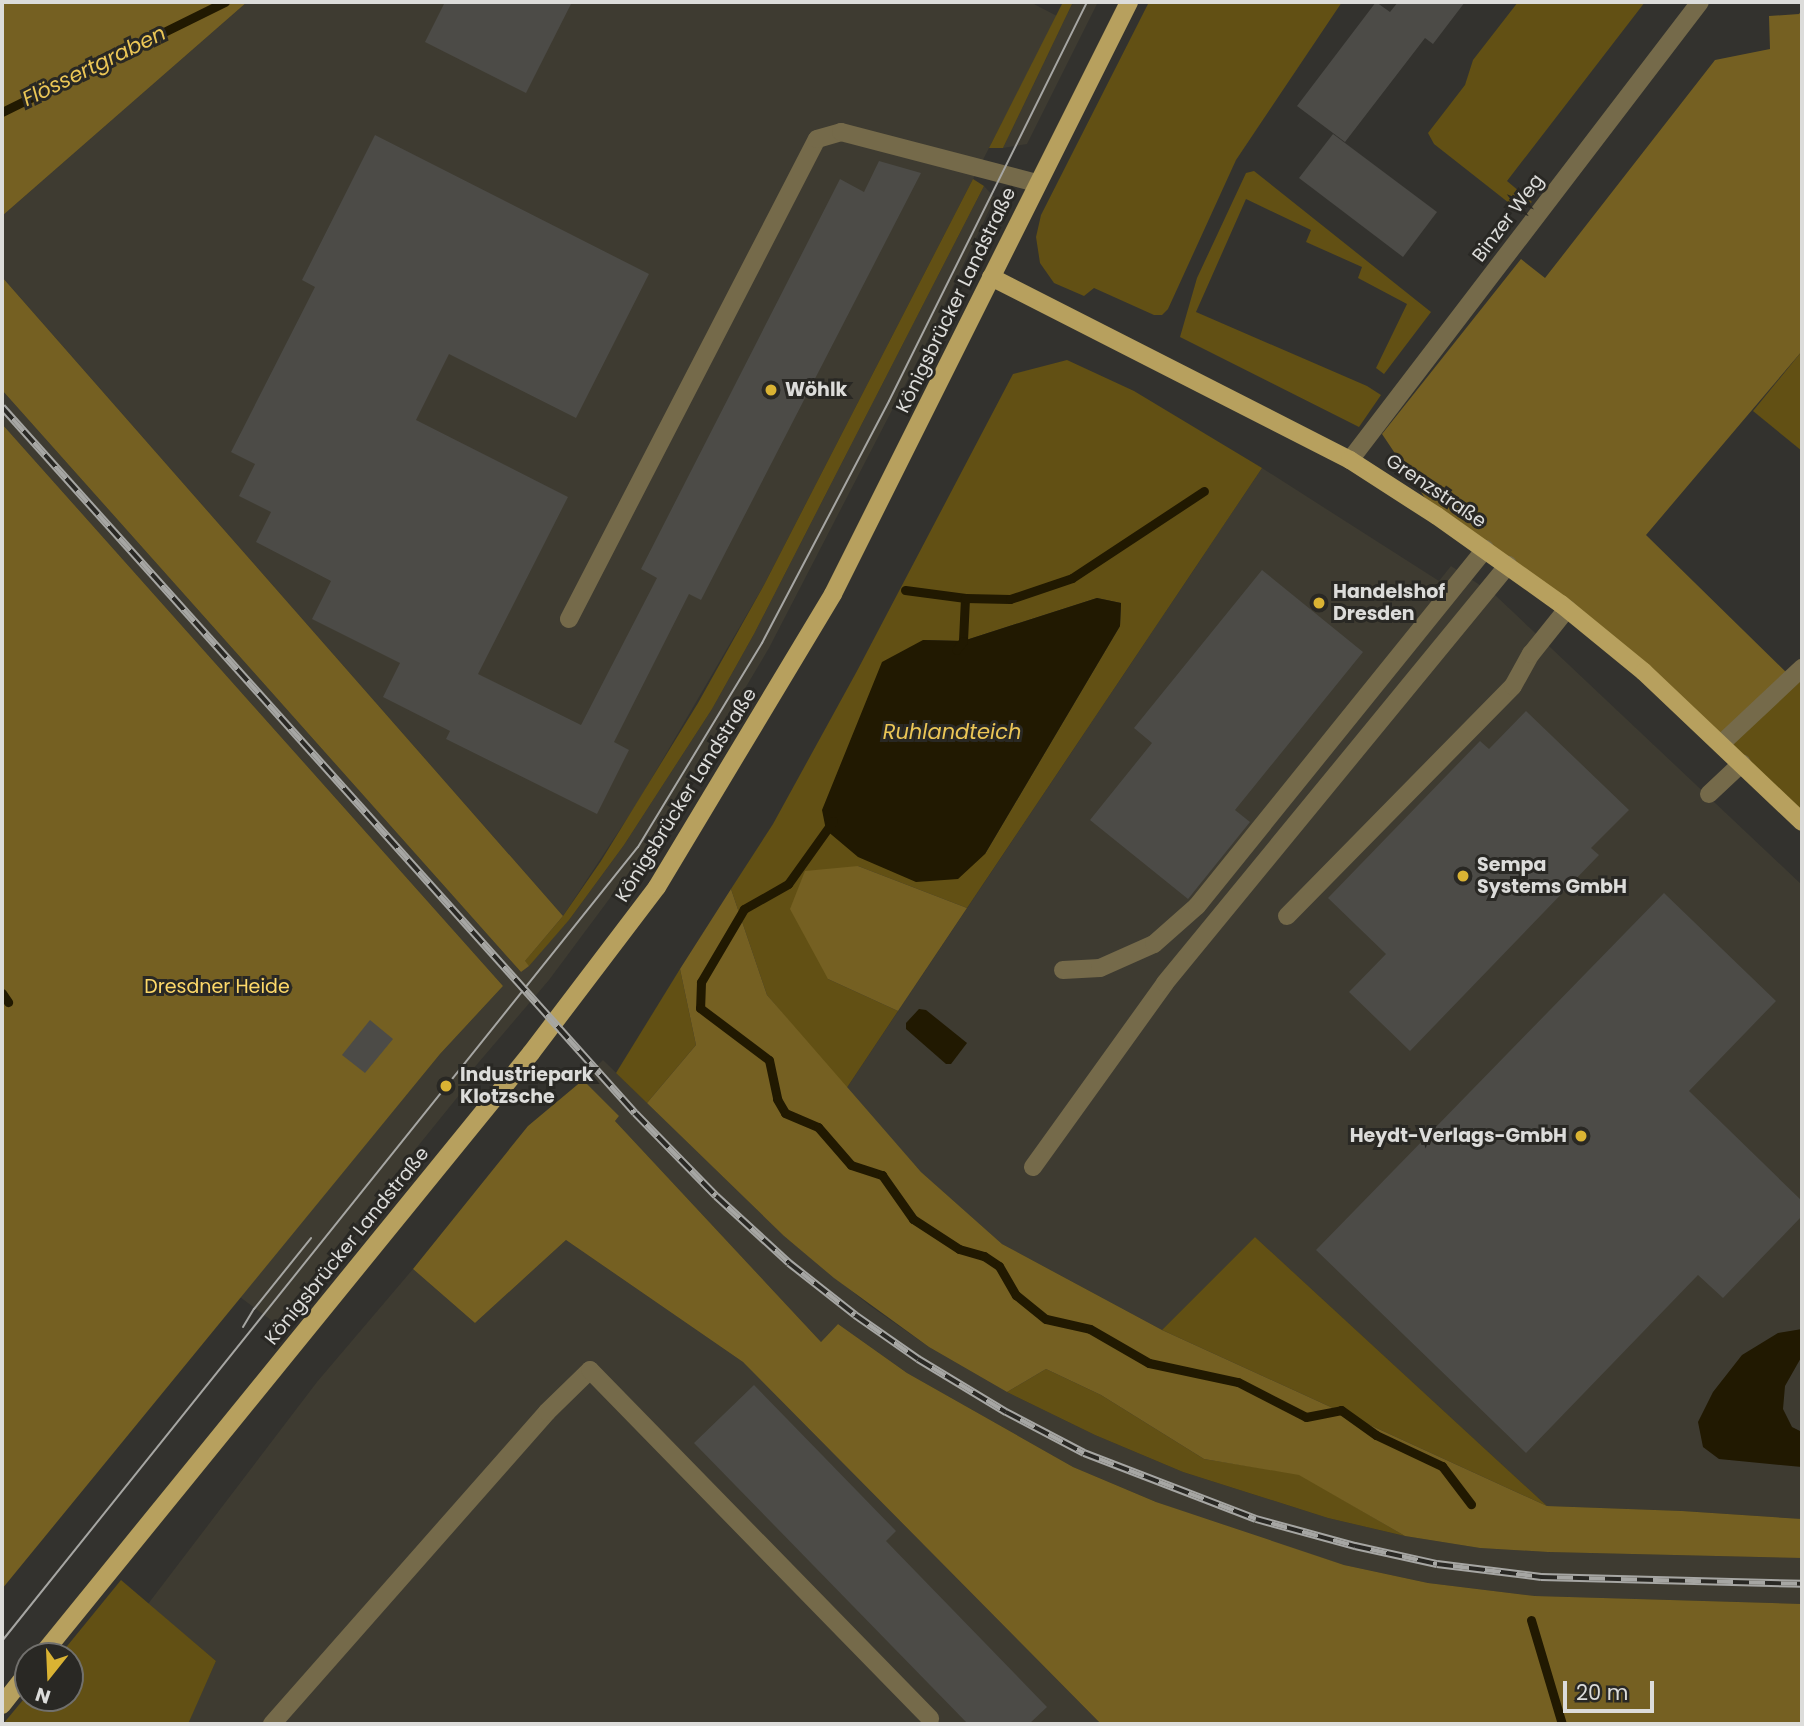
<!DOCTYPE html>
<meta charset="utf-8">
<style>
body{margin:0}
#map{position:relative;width:1804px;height:1726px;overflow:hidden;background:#33322e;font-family:Poppins,sans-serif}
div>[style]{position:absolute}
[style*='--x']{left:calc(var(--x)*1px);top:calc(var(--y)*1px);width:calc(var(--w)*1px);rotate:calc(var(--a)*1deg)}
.built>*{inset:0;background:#3e3b31}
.green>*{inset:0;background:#625014}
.forest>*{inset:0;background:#756022}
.water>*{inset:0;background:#211901}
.stream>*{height:9px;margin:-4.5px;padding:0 4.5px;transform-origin:4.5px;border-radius:4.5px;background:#211901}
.building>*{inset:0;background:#4c4b47}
.minor>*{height:18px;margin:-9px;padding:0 9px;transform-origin:9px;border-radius:9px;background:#756a4a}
.major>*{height:18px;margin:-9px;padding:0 9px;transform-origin:9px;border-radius:9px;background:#b7a05e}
.tram>*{height:2px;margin:-1px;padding:0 1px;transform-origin:1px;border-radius:1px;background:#a6a6a3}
.rail>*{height:8px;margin-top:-4px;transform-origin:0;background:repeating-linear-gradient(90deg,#292824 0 16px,#a6a6a3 0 32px);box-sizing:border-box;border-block:2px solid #a6a6a3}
.dots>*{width:19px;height:19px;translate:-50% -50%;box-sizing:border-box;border:4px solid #292824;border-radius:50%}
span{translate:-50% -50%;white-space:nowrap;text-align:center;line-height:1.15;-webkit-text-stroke:6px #292824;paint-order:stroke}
.street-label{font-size:19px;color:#dcdcda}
.poi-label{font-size:19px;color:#dcdcda;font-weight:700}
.left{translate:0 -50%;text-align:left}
.right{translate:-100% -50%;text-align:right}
.park-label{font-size:19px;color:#fdd869}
.water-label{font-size:21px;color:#ebc656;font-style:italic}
.frame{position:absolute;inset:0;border:4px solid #dcdcda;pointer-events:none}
.north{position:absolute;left:14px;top:1642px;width:70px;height:70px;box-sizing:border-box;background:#292824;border:2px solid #71706d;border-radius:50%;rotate:198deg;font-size:19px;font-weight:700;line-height:28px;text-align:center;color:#dcdcda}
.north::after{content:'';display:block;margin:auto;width:24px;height:32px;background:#dab333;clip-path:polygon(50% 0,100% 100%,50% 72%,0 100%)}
.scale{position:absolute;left:1563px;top:1681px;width:91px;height:32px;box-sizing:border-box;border:4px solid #dcdcda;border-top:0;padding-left:9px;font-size:21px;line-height:24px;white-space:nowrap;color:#dcdcda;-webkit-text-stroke:5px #292824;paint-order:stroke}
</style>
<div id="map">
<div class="built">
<div style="clip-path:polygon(247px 2px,1030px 2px,1057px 16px,764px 585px,638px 802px,563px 916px,2px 277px,2px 216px)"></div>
<div style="clip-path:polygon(1073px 2px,1098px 2px,1027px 144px,1003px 148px)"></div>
<div style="clip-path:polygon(984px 186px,995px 198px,920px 356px,769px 648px,684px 791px,639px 859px,549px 980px,473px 1069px,477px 1073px,275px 1323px,240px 1297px,440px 1054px,503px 986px,2px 424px,2px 390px,521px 972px,569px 920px,624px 845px,712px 709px,754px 634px)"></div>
<div style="clip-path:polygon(1262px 468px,1439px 581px,1451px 566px,1495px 595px,1802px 885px,1802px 1519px,1682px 1511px,1547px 1506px,1255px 1237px,1162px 1330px,1002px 1244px,921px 1172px,846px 1089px)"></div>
<div style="clip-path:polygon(603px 1060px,784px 1236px,869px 1305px,929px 1347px,1007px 1392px,1095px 1435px,1183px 1472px,1328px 1518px,1405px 1536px,1480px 1548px,1548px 1552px,1802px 1558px,1802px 1604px,1535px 1596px,1428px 1583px,1344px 1565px,1246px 1534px,1156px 1502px,1073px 1467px,907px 1373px,838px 1324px,821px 1342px,615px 1121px,619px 1116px,583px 1080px)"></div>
<div style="clip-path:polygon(566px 1240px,743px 1362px,1101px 1724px,187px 1724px,216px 1661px,148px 1604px,317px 1382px,413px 1269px,475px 1323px)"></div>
</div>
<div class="green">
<div style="clip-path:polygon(1063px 2px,1073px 2px,1003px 148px,989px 148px)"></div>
<div style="clip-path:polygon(1149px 2px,1342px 2px,1236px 160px,1168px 309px,1162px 315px,1154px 315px,1094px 288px,1084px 296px,1054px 283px,1040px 263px,1036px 237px,1041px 215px)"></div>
<div style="clip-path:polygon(1518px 2px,1645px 2px,1507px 181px,1532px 202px,1526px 207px,1509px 203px,1434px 144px,1428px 133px,1465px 85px,1473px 60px)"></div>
<div style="clip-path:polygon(1254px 171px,1431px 312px,1384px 374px,1376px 368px,1407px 304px,1358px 278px,1362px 267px,1306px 242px,1311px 230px,1246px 199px,1196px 312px,1367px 386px,1381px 395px,1359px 427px,1180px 337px,1197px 278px,1246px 173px)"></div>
<div style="clip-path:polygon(973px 179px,984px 186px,754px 634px,712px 709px,624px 845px,569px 920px,529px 966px,524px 962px,563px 916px,601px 861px,698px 703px,764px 585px)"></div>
<div style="clip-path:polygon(1802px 351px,1802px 451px,1753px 411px)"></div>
<div style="clip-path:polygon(evenodd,1067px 360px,1134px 391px,1262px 468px,967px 908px,858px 866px,828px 979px,898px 1011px,846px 1089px,767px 995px,731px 889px,773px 824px,857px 671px,1013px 374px,1067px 360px,1097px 598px,1121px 603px,1120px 626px,985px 854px,923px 640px,963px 641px,1097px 598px)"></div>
<div style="clip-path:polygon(1802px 677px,1802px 822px,1722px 743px)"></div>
<div style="clip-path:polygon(680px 969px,696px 1045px,647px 1103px,616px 1073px)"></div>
<div style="clip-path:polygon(1255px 1237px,1547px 1506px,1162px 1330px)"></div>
<div style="clip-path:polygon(1046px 1369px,1101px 1395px,1204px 1459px,1299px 1474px,1405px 1536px,1328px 1518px,1183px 1472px,1095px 1435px,1007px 1392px)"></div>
<div style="clip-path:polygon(121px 1580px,216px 1661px,188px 1724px,3px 1724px,28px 1694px,28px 1698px,70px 1698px,70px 1656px,59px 1656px)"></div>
</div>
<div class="forest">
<div style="clip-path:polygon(2px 2px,247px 2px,2px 216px)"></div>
<div style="clip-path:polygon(1802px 10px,1802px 351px,1646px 535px,1793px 679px,1722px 743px,1437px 516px,1382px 434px,1521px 259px,1545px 278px,1715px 60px,1770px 49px,1769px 16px,1799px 14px)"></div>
<div style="clip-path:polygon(2px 277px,563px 916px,525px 961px,529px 966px,521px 972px,2px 390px)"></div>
<div style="clip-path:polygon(2px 424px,503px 986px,440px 1054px,2px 1589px)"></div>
<div style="clip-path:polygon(858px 866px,967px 908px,898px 1011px,828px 979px,790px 909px,805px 871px)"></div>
<div style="clip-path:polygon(731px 889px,767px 995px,921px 1172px,1002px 1244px,1162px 1330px,1547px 1506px,1682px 1511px,1802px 1519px,1802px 1558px,1548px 1552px,1480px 1548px,1405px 1536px,1299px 1475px,1204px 1459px,1101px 1395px,1046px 1369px,1007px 1392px,929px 1347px,834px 1278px,784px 1236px,647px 1103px,696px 1045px,680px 969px)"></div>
<div style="clip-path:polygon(583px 1080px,619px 1116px,615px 1121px,821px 1342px,838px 1324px,907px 1373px,1073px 1467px,1156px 1502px,1344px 1565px,1428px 1583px,1535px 1596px,1802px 1604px,1802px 1724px,1101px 1724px,743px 1362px,566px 1240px,475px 1323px,413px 1269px,528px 1126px)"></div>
</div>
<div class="water">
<div style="clip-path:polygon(1097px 598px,1121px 603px,1120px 626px,985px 854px,958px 879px,916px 882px,858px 857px,826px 830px,822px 810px,882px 662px,923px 640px,963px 641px)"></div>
<div style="clip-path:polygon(919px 1009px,926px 1010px,967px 1043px,951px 1064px,946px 1064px,906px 1029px,906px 1023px)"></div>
<div style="clip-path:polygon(1802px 1329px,1802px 1356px,1785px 1386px,1783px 1409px,1792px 1427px,1802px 1432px,1802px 1467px,1719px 1459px,1703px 1447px,1698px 1422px,1713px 1392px,1742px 1355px,1778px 1333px)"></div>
</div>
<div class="stream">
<div style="--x:2;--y:112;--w:249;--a:-26.3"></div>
<div style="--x:905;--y:590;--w:61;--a:7.6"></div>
<div style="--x:965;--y:598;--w:43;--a:92.7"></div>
<div style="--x:963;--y:641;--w:11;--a:128"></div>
<div style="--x:965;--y:598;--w:45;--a:1.3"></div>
<div style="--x:1010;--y:599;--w:65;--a:-18.7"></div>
<div style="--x:1072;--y:578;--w:158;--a:-33.4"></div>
<div style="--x:833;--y:821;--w:77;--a:125.5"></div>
<div style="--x:788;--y:884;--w:51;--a:150.4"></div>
<div style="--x:744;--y:909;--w:85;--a:120.5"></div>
<div style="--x:701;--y:982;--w:26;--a:92"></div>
<div style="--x:700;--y:1008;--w:86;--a:37"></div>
<div style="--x:769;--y:1060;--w:40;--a:78"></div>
<div style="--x:777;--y:1099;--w:16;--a:60"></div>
<div style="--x:785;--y:1113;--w:36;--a:23"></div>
<div style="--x:818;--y:1127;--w:50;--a:49"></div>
<div style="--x:851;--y:1165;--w:33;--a:18"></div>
<div style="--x:882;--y:1175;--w:54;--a:54.8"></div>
<div style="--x:913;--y:1219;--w:55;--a:33.1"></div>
<div style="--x:959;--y:1249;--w:26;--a:16"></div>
<div style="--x:984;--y:1256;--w:18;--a:34"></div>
<div style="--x:999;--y:1266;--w:34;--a:60"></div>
<div style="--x:1016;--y:1295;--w:38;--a:39"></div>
<div style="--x:1046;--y:1319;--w:45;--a:12.8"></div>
<div style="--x:1090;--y:1329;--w:68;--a:30"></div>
<div style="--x:1149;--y:1363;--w:91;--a:12.1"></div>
<div style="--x:1238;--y:1382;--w:76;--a:27.2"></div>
<div style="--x:1306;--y:1417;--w:36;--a:-11"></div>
<div style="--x:1341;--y:1410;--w:43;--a:35.5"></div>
<div style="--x:1376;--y:1435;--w:73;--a:25.2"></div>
<div style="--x:1442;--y:1466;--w:48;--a:52.7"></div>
<div style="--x:2;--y:993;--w:11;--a:56"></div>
<div style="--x:1531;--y:1620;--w:109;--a:73.4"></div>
</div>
<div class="building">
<div style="clip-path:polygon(445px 2px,572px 2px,526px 93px,425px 42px)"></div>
<div style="clip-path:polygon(1376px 2px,1390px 12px,1398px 2px,1465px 2px,1433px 44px,1425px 38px,1345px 142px,1297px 106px)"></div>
<div style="clip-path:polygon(1333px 134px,1437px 212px,1403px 257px,1299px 178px)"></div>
<div style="clip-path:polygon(375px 135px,649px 274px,576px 418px,449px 354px,416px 420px,568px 497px,478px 674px,581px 725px,657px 578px,641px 569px,840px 179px,864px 192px,879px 161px,921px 173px,701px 600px,689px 594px,614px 742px,629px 750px,597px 814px,446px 739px,450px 731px,383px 697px,400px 663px,312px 619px,331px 581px,256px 542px,271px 512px,239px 496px,255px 464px,231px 452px,315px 287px,302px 280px)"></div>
<div style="clip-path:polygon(1262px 570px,1363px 652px,1235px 810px,1250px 822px,1188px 899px,1090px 820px,1152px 743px,1134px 728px)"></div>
<div style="clip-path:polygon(1526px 711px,1629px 810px,1591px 848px,1599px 855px,1410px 1051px,1349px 992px,1386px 954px,1328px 898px,1480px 741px,1489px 749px)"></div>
<div style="clip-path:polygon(1664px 893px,1776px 1001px,1689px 1091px,1802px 1201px,1802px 1216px,1723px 1298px,1698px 1275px,1526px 1453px,1316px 1250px)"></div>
<div style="clip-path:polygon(370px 1020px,393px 1039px,365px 1073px,342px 1055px)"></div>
<div style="clip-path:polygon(754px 1385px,896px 1531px,886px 1541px,1047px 1707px,1029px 1724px,968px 1724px,694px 1443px)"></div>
</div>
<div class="minor">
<div style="--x:1350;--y:460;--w:576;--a:-52.61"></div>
<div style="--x:569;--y:619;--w:540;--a:-62.68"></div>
<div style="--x:817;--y:139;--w:25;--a:-16"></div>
<div style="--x:841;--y:132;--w:203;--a:14.6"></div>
<div style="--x:1722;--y:743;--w:110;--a:-43.2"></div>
<div style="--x:1709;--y:794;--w:45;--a:-43.2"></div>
<div style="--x:1287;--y:916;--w:322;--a:-45.5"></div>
<div style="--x:1513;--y:686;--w:37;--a:-61"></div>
<div style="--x:1531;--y:654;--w:58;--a:-51.3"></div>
<div style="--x:1063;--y:970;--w:37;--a:-3"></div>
<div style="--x:1100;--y:968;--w:59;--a:-24"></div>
<div style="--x:1154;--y:944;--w:57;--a:-41.5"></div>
<div style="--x:1197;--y:906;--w:459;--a:-51.1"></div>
<div style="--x:1033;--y:1167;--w:226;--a:-54.3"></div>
<div style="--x:1165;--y:983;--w:541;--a:-50.63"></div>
<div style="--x:272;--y:1724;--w:416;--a:-48.6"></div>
<div style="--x:547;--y:1412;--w:60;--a:-44.3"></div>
<div style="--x:590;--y:1370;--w:487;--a:45.7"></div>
</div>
<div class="major">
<div style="--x:991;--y:277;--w:403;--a:27"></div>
<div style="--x:1350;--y:460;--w:103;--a:32.8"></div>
<div style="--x:1437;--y:516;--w:152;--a:35.4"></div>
<div style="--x:1561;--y:604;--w:107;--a:39.3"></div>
<div style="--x:1644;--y:672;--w:218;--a:43.5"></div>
<div style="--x:41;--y:1656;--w:777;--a:-50.9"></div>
<div style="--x:531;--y:1053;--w:208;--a:-52.8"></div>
<div style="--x:657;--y:887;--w:342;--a:-59"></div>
<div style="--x:833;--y:594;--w:662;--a:-63.43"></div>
<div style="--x:2;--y:1705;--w:42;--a:-51.8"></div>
</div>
<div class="tram">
<div style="--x:243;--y:1327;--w:21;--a:-59"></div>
<div style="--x:254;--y:1309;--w:91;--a:-51.2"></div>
<div style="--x:2;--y:1641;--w:1017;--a:-51.31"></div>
<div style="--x:638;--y:847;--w:239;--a:-58.7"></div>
<div style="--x:762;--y:643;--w:273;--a:-62.3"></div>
<div style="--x:889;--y:401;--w:445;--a:-63.6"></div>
</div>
<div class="rail">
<div style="--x:2;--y:407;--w:948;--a:48.12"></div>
<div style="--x:635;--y:1113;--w:116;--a:45.7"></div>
<div style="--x:716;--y:1196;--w:99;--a:42.5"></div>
<div style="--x:789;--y:1263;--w:84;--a:38.2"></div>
<div style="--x:855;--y:1315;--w:77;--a:34.9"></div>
<div style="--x:918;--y:1359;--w:103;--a:31.1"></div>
<div style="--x:1006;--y:1412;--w:88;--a:27.7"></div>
<div style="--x:1084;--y:1453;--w:184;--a:21"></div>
<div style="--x:1256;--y:1519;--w:103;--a:15.3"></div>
<div style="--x:1355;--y:1546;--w:84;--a:12.4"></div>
<div style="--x:1437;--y:1564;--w:105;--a:7.1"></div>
<div style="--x:1541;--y:1577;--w:261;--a:1.5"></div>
</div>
<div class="dots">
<div style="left:771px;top:390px;background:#dab333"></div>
<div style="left:1319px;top:603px;background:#dab333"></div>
<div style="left:1463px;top:876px;background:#dab333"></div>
<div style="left:446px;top:1086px;background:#dab333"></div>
<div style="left:1581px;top:1136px;background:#dab333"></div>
</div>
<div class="street-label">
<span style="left:1508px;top:218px;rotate:-53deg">Binzer Weg</span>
<span style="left:956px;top:300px;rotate:-64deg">Königsbrücker Landstraße</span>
<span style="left:1436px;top:491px;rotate:34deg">Grenzstraße</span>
<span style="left:686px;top:795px;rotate:-58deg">Königsbrücker Landstraße</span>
<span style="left:347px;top:1246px;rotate:-51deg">Königsbrücker Landstraße</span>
</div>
<div class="poi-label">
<span class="left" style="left:785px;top:390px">Wöhlk</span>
<span class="left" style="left:1333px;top:603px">Handelshof<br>Dresden</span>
<span class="left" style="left:1477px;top:876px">Sempa<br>Systems GmbH</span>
<span class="left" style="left:460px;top:1086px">Industriepark<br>Klotzsche</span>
<span class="right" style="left:1567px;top:1136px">Heydt-Verlags-GmbH</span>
</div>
<div class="park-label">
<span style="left:217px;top:987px">Dresdner Heide</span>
</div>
<div class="water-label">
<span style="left:94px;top:66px;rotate:-26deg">Flössertgraben</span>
<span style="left:952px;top:732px">Ruhlandteich</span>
</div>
<div class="frame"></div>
<div class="north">N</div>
<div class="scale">20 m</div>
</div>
